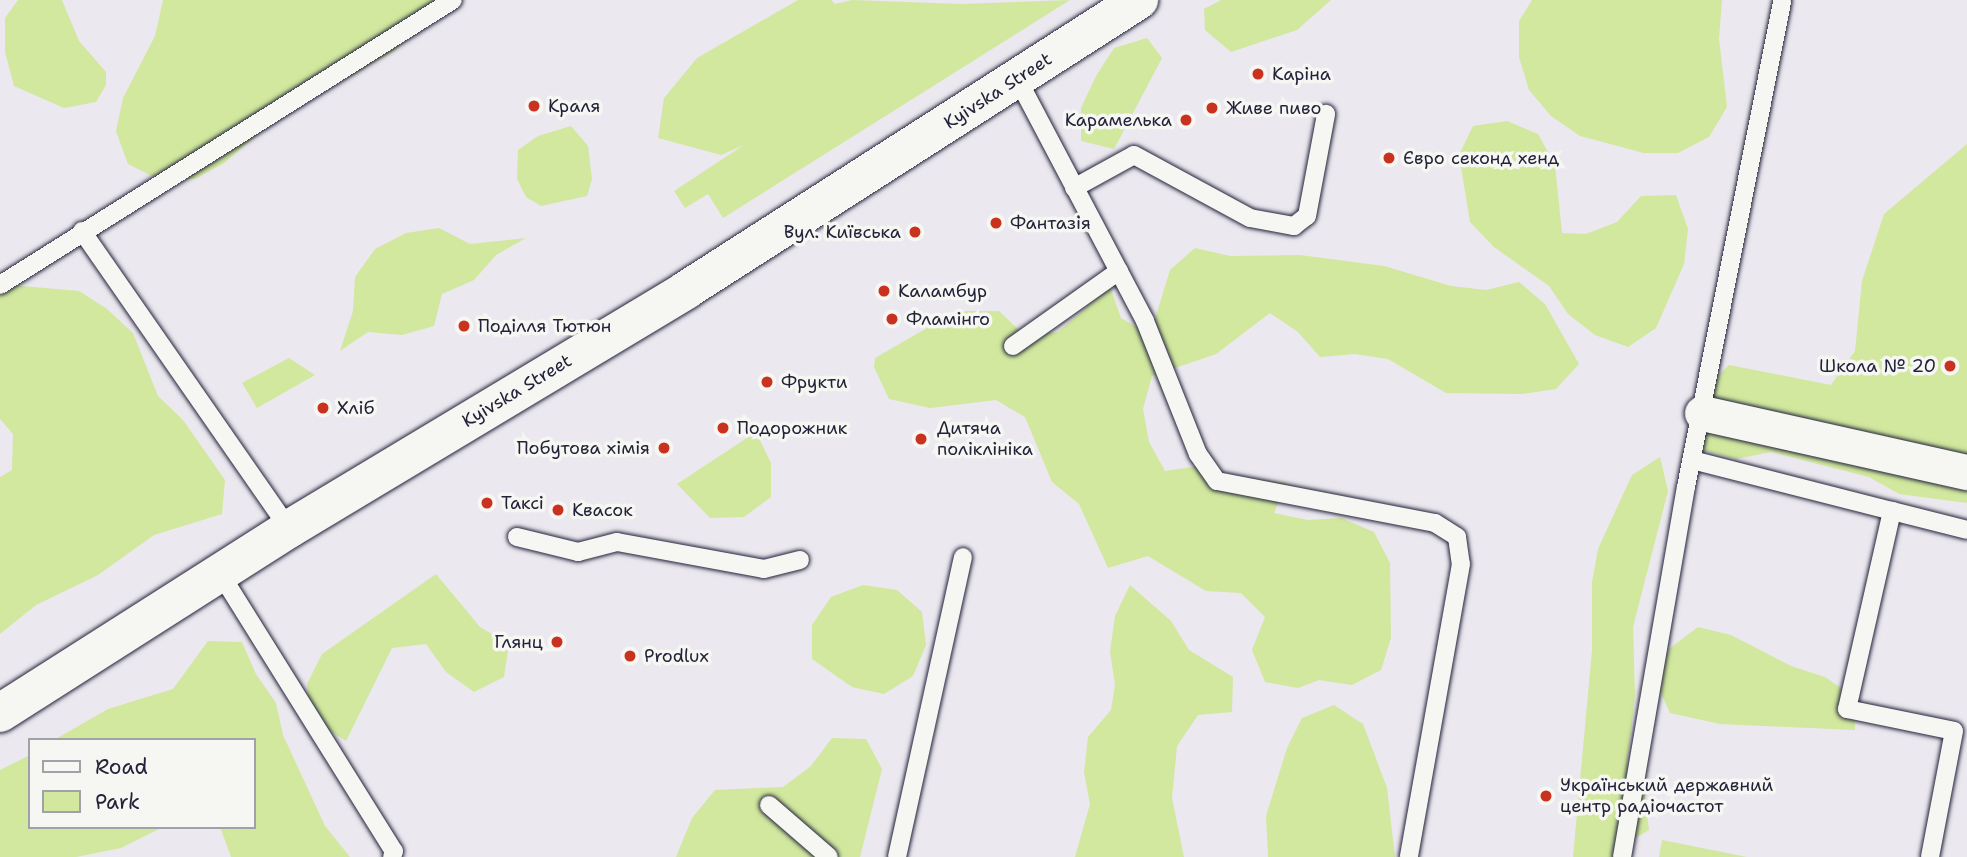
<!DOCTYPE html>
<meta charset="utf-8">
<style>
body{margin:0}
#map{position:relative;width:1967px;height:857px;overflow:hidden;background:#ebe8ef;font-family:"Shantell Sans",sans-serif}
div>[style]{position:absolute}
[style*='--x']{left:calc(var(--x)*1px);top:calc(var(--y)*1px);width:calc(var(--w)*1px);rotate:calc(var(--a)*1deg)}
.green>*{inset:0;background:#d1e89e}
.roads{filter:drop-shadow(0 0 2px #22223b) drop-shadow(0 0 2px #22223b)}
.lane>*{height:18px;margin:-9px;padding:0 9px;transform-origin:9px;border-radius:9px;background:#f6f6f2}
.street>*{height:35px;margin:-17.5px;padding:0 17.5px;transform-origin:17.5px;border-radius:17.5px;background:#f6f6f2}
.secondary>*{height:38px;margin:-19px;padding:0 19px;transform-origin:19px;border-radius:19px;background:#f6f6f2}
.dots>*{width:19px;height:19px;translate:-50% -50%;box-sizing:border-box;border:4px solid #f6f6f2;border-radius:50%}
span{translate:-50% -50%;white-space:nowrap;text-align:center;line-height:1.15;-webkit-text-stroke:7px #f6f6f2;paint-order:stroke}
.poi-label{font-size:18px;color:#22223b}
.left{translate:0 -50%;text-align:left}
.right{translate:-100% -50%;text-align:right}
.street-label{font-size:18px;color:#22223b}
.legend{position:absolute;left:28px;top:738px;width:228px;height:91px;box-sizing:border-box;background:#f6f6f2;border:2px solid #a1a1a9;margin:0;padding:9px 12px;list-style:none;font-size:21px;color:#22223b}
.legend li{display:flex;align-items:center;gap:14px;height:35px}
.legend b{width:35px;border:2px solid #a1a1a9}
</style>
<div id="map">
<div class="green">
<div style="clip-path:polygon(18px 0,62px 0,79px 41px,106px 72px,106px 85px,96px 102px,64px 108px,14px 86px,5px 52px,5px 18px)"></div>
<div style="clip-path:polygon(163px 0,444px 0,396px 50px,278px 118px,224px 163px,195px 179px,158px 179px,128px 164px,116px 131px,123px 98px,155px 36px)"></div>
<div style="clip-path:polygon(798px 0,831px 0,835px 4px,852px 0,961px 4px,1070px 0,723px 218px,708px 194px,685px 208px,674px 191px,744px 145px,721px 155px,658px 138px,664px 98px,697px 58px)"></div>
<div style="clip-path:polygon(1221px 0,1331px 0,1297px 30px,1231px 52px,1205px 30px,1204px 9px)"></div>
<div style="clip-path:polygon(1532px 0,1722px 0,1719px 39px,1727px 107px,1709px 137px,1678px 153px,1644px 153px,1580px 136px,1551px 116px,1529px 90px,1519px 57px,1519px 21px)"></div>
<div style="clip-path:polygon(1147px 38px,1162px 58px,1114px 149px,1081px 141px,1081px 108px,1096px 76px,1114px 48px)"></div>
<div style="clip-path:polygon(1507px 121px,1538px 134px,1555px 165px,1562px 233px,1586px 234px,1617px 222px,1641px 196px,1676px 195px,1688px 229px,1684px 264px,1656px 328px,1628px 347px,1595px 335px,1568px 314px,1549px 286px,1494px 247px,1470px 222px,1459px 155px,1473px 126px)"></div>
<div style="clip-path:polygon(571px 126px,588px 146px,592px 179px,587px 196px,541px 206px,526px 197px,517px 179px,518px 150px,538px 136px)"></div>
<div style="clip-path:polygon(1967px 144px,1967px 503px,1899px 494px,1869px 477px,1771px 452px,1736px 459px,1702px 450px,1703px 389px,1729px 365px,1831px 385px,1855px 351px,1862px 281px,1884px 214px)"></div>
<div style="clip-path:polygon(439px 228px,470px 244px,526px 238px,496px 255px,474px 280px,442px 294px,434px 326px,402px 335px,368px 332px,340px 351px,353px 311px,355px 277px,375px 249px,406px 233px)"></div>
<div style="clip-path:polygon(1195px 248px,1230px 256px,1300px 255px,1384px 266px,1451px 286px,1486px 290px,1519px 282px,1545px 304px,1579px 364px,1556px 389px,1523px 394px,1446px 393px,1388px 359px,1355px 354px,1320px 357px,1298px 332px,1270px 313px,1216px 354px,1152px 376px,1143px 409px,1149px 442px,1165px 471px,1199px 466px,1222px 474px,1286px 483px,1274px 513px,1308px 520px,1341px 518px,1374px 532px,1390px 563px,1391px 638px,1381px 670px,1352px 685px,1319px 680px,1298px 688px,1265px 682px,1252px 650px,1265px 617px,1241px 593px,1206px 591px,1148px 556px,1108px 568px,1079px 504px,1052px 482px,1025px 417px,996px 400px,930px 408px,889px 399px,874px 367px,875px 358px,934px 324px,966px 311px,999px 311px,1024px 335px,1058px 332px,1110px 287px,1121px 318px,1150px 335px,1170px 270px)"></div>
<div style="clip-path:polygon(11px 285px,79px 291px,107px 309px,133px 333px,158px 396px,183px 420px,225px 480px,222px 514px,154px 535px,98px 575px,36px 605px,0 634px,0 477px,12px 470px,13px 434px,0 419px,0 290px)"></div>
<div style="clip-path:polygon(289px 358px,315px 375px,257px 408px,242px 383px)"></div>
<div style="clip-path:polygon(756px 432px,771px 463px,771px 497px,744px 517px,710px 518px,677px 484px)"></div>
<div style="clip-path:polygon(1660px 457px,1668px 491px,1633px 627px,1635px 696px,1627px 765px,1645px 795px,1649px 830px,1620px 847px,1617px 857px,1573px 857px,1592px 650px,1592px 582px,1598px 549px,1632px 475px)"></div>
<div style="clip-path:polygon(436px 574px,480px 627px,509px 644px,504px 677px,474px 692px,446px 672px,426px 644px,392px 648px,346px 741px,310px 718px,307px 684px,322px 654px)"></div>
<div style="clip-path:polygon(863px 585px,897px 590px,922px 612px,926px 645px,913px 676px,884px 694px,852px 687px,812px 659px,812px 625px,831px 597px)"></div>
<div style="clip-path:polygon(1130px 585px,1171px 621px,1189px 650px,1233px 677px,1232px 712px,1198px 715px,1177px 746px,1172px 798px,1184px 857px,1075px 857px,1090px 804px,1084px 772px,1088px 737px,1111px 710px,1115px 685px,1110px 651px,1115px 616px)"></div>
<div style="clip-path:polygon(1698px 627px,1731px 635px,1791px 666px,1825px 677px,1854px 697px,1855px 730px,1720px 724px,1670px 713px,1656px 682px,1669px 649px)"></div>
<div style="clip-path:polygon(208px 641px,242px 642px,256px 674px,276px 703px,283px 735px,325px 826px,350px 857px,231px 857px,220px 827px,254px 827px,254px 740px,54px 740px,108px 709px,173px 689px)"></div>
<div style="clip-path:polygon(1334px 705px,1363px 724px,1387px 788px,1395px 857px,1268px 857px,1266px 816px,1287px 748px,1302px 718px)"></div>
<div style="clip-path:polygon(832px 738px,866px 739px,882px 769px,860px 857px,676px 857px,692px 818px,715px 790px,783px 787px,811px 766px)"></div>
<div style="clip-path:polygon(30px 755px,30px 827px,163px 827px,121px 848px,76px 857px,0 857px,0 770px)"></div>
<div style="clip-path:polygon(1662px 840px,1747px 857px,1659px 857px)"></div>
</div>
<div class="roads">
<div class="lane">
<div style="--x:1017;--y:78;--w:275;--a:62.2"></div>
<div style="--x:1145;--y:321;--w:143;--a:68.3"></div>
<div style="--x:1198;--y:454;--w:33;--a:55"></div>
<div style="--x:1217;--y:481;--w:222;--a:10.9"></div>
<div style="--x:1435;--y:523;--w:26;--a:32"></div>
<div style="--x:1457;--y:537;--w:27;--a:82"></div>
<div style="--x:1461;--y:564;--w:298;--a:100.1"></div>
<div style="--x:1074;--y:188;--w:68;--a:-28.8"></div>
<div style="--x:1134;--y:155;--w:132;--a:28.5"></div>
<div style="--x:1250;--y:218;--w:45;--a:10.3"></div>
<div style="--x:1294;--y:226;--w:16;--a:-38"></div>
<div style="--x:1307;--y:216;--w:104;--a:-79.4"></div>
<div style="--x:82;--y:231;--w:363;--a:55.2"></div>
<div style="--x:0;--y:285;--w:535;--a:-32.18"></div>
<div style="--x:1013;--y:346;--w:130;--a:-35.3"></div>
<div style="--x:1692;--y:460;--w:206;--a:14.3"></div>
<div style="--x:1892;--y:511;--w:203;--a:102.8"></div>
<div style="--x:1847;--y:709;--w:109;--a:11.6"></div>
<div style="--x:1954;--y:731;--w:128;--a:100.8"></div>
<div style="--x:1892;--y:511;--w:77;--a:14.2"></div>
<div style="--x:517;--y:537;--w:63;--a:13.8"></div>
<div style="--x:578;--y:552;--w:40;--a:-14.4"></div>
<div style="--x:617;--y:542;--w:149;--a:10.4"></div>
<div style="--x:764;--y:569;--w:37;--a:-14"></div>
<div style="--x:220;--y:573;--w:328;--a:58"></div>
<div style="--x:394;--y:851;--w:6;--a:108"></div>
<div style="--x:769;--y:805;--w:79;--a:40.9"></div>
<div style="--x:897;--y:857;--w:307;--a:-77.6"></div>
<div style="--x:1622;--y:857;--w:375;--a:-80.2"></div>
<div style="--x:1686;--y:487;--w:496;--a:-78.8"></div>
</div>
<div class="street">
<div style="--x:1702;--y:413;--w:271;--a:12.6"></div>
</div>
<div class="secondary">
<div style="--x:0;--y:713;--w:343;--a:-32.5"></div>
<div style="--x:289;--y:529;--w:463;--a:-31"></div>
<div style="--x:686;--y:290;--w:538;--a:-32.63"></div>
</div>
</div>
<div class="dots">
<div style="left:1258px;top:74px;background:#c8321e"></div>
<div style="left:534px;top:106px;background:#c8321e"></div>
<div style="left:1212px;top:108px;background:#c8321e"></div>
<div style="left:1186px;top:120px;background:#c8321e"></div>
<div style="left:1389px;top:158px;background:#c8321e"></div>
<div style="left:996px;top:223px;background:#c8321e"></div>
<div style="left:915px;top:232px;background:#c8321e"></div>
<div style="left:884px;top:291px;background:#c8321e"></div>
<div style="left:892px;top:319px;background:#c8321e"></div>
<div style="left:464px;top:326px;background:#c8321e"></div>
<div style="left:1950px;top:366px;background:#c8321e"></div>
<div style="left:767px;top:382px;background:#c8321e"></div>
<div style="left:323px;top:408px;background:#c8321e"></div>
<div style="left:723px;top:428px;background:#c8321e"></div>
<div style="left:921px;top:439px;background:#c8321e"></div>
<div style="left:664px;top:448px;background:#c8321e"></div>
<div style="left:487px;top:503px;background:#c8321e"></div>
<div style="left:558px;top:510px;background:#c8321e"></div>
<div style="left:557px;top:642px;background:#c8321e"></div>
<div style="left:630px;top:656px;background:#c8321e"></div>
<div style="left:1546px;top:796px;background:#c8321e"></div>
</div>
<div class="poi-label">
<span class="left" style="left:1272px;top:74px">Каріна</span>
<span class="left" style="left:548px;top:106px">Краля</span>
<span class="left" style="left:1226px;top:108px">Живе пиво</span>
<span class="right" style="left:1172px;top:120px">Карамелька</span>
<span class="left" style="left:1403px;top:158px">Євро секонд хенд</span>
<span class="left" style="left:1010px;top:223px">Фантазія</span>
<span class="right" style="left:901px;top:232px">Вул. Київська</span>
<span class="left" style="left:898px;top:291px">Каламбур</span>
<span class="left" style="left:906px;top:319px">Фламінго</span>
<span class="left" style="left:478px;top:326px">Поділля Тютюн</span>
<span class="right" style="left:1936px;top:366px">Школа № 20</span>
<span class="left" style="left:781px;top:382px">Фрукти</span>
<span class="left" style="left:337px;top:408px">Хліб</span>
<span class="left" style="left:737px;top:428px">Подорожник</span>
<span class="left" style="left:937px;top:439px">Дитяча<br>поліклініка</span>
<span class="right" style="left:650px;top:448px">Побутова хімія</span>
<span class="left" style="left:501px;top:503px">Таксі</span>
<span class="left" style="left:572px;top:510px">Квасок</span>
<span class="right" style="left:543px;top:642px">Глянц</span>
<span class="left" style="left:644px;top:656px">Prodlux</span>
<span class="left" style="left:1560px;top:796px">Український державний<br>центр радіочастот</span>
</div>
<div class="street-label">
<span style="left:998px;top:91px;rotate:-33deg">Kyivska Street</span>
<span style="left:517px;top:391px;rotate:-31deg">Kyivska Street</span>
</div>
<ul class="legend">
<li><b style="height:9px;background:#f6f6f2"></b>Road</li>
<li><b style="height:19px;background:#d1e89e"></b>Park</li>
</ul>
</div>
